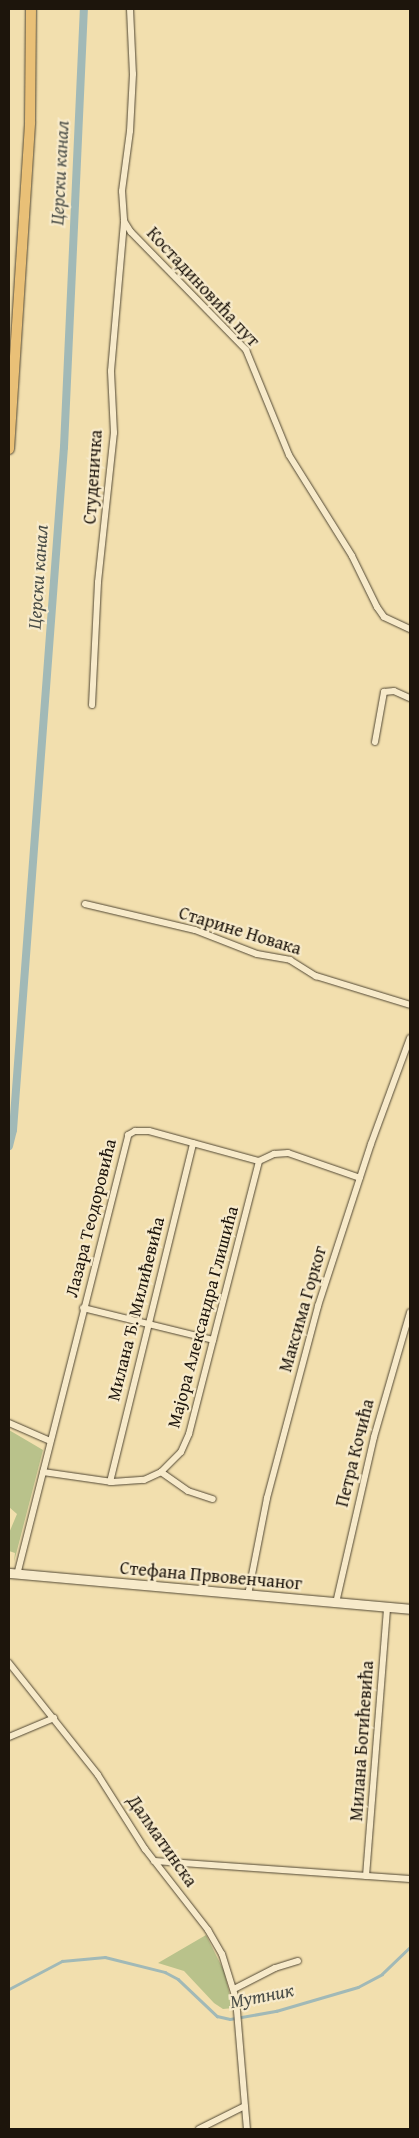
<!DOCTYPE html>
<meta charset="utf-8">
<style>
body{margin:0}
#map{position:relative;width:419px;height:2138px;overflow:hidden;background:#f2dfae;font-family:"Gentium Book Plus",serif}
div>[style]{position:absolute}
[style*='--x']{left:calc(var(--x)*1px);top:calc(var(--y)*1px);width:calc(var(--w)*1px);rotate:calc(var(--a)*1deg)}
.green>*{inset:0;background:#b9c28b}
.stream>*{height:2.5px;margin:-1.25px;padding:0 1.25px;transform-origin:1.25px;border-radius:1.25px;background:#a1b9b7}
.canal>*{height:8px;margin:-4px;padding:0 4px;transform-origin:4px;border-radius:4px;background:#a1b9b7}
.roads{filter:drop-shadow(0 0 1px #524834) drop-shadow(0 0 1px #524834)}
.street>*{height:6px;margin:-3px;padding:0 3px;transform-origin:3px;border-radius:3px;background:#f7eaca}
.secondary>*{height:9px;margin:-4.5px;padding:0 4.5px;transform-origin:4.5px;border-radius:4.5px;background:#f7eaca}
.primary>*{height:10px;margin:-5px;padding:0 5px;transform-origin:5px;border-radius:5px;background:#e9c077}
span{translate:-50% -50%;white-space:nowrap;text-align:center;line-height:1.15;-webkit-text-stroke:4.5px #f7eaca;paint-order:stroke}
.street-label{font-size:18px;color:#1d150c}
.water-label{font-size:19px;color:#4b4e48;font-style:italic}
.frame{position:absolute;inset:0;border:10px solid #1d150c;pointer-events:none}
</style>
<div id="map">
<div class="green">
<div style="clip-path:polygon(9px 1430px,43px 1450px,14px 1562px,15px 1553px,9px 1551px,9px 1533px,17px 1514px,9px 1507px)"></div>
<div style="clip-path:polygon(206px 1935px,224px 1971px,233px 2008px,223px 2009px,214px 2003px,184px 1971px,158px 1963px)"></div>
</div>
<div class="stream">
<div style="--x:9;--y:1989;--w:60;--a:-27.8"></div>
<div style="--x:62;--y:1961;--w:43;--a:-5.3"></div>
<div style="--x:105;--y:1957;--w:62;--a:14"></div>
<div style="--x:165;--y:1972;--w:15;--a:28"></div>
<div style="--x:178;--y:1979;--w:54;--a:43.5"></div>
<div style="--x:217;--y:2016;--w:13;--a:13"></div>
<div style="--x:230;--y:2019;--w:47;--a:-9.9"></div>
<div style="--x:276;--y:2011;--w:85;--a:-16.3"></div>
<div style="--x:358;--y:1987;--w:27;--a:-28"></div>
<div style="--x:382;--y:1974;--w:39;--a:-44"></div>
</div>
<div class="canal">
<div style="--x:9;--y:1146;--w:16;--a:-76"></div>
<div style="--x:13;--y:1130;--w:685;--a:-85.73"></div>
<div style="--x:64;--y:447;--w:438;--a:-87.4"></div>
</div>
<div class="roads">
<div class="street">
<div style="--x:130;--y:9;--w:65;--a:87.4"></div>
<div style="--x:133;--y:74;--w:57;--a:93"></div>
<div style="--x:130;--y:131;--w:61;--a:97.6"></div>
<div style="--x:122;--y:191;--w:30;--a:86"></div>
<div style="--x:124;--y:221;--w:13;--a:58"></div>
<div style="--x:131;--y:232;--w:165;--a:45.7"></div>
<div style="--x:246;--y:350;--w:113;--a:67.7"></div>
<div style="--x:289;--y:455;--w:119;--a:58"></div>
<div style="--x:352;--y:556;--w:57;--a:63.9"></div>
<div style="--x:377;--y:607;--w:12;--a:55"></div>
<div style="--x:384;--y:617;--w:29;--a:25"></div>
<div style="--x:92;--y:705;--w:123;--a:-87.2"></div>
<div style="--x:98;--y:582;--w:150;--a:-83.9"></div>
<div style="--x:114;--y:433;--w:62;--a:-92.8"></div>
<div style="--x:111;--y:371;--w:151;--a:-85"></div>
<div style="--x:375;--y:742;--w:51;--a:-79.8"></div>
<div style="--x:384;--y:692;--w:10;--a:-6"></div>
<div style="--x:394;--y:691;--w:17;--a:24"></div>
<div style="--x:85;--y:904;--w:113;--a:13.3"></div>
<div style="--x:195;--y:930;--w:66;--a:21.2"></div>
<div style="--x:257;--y:954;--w:34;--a:10"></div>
<div style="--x:290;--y:960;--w:31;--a:32"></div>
<div style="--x:316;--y:976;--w:98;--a:17.1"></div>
<div style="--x:259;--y:1161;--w:17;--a:-25"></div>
<div style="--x:274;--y:1154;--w:14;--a:-4"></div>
<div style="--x:288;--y:1153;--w:76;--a:19.1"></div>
<div style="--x:83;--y:1308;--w:134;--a:13.8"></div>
<div style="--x:9;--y:1423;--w:45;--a:23.7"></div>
<div style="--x:43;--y:1472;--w:70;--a:8.2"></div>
<div style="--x:112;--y:1482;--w:32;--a:-4"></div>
<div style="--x:144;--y:1480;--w:19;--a:-25"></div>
<div style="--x:161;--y:1472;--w:33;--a:35"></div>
<div style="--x:188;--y:1491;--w:26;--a:18"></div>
<div style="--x:161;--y:1472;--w:28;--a:-45"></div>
<div style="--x:181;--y:1452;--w:20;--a:-66"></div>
<div style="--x:189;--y:1434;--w:282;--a:-75.6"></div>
<div style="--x:110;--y:1482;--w:349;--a:-76.2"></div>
<div style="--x:17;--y:1575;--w:454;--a:-75.8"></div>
<div style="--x:128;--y:1135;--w:8;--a:-30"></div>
<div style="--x:135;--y:1131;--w:14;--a:0"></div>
<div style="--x:149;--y:1131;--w:114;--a:15.3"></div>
<div style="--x:248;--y:1595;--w:99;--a:-78.9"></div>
<div style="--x:267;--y:1498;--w:199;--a:-75.1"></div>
<div style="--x:318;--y:1306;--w:170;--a:-71.9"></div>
<div style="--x:371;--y:1144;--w:113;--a:-69.8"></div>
<div style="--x:336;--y:1603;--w:170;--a:-77.1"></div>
<div style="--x:374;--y:1437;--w:130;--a:-73.9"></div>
<div style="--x:9;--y:1663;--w:143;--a:51.5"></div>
<div style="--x:98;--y:1775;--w:88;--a:57.6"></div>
<div style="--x:145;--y:1849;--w:103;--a:52.1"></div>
<div style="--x:208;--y:1930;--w:28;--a:60"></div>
<div style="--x:222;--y:1954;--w:47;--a:72.7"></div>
<div style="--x:236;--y:1999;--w:130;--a:85.2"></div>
<div style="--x:9;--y:1737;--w:49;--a:-22.9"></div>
<div style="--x:154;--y:1861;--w:257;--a:4"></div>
<div style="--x:366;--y:1876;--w:270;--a:-85.5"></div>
<div style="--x:234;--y:1989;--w:46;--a:-27.1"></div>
<div style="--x:275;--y:1968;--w:24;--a:-17"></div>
<div style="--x:199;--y:2129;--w:51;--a:-26.6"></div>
</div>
<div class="secondary">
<div style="--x:9;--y:1573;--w:403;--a:5.1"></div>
</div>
<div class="primary">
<div style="--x:9;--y:449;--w:328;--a:-86.3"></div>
<div style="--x:30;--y:122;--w:113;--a:-89.5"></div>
</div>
</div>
<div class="street-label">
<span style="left:203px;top:287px;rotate:47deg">Костадиновића пут</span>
<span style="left:93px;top:477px;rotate:-86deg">Студеничка</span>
<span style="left:240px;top:931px;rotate:17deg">Старине Новака</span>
<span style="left:91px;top:1218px;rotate:-76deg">Лазара Теодоровића</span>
<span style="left:136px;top:1309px;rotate:-76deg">Милана Ђ. Милићевића</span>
<span style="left:303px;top:1309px;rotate:-74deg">Максима Горког</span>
<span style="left:203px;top:1317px;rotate:-75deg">Мајора Александра Глишића</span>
<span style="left:355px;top:1453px;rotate:-76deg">Петра Кочића</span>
<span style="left:211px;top:1576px;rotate:5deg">Стефана Првовенчаног</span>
<span style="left:362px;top:1741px;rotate:-86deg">Милана Богићевића</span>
<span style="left:162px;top:1841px;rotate:55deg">Далматинска</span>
</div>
<div class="water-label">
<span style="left:60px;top:173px;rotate:-87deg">Церски канал</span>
<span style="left:38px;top:577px;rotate:-86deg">Церски канал</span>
<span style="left:262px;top:1996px;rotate:-11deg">Мутник</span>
</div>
<div class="frame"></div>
</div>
